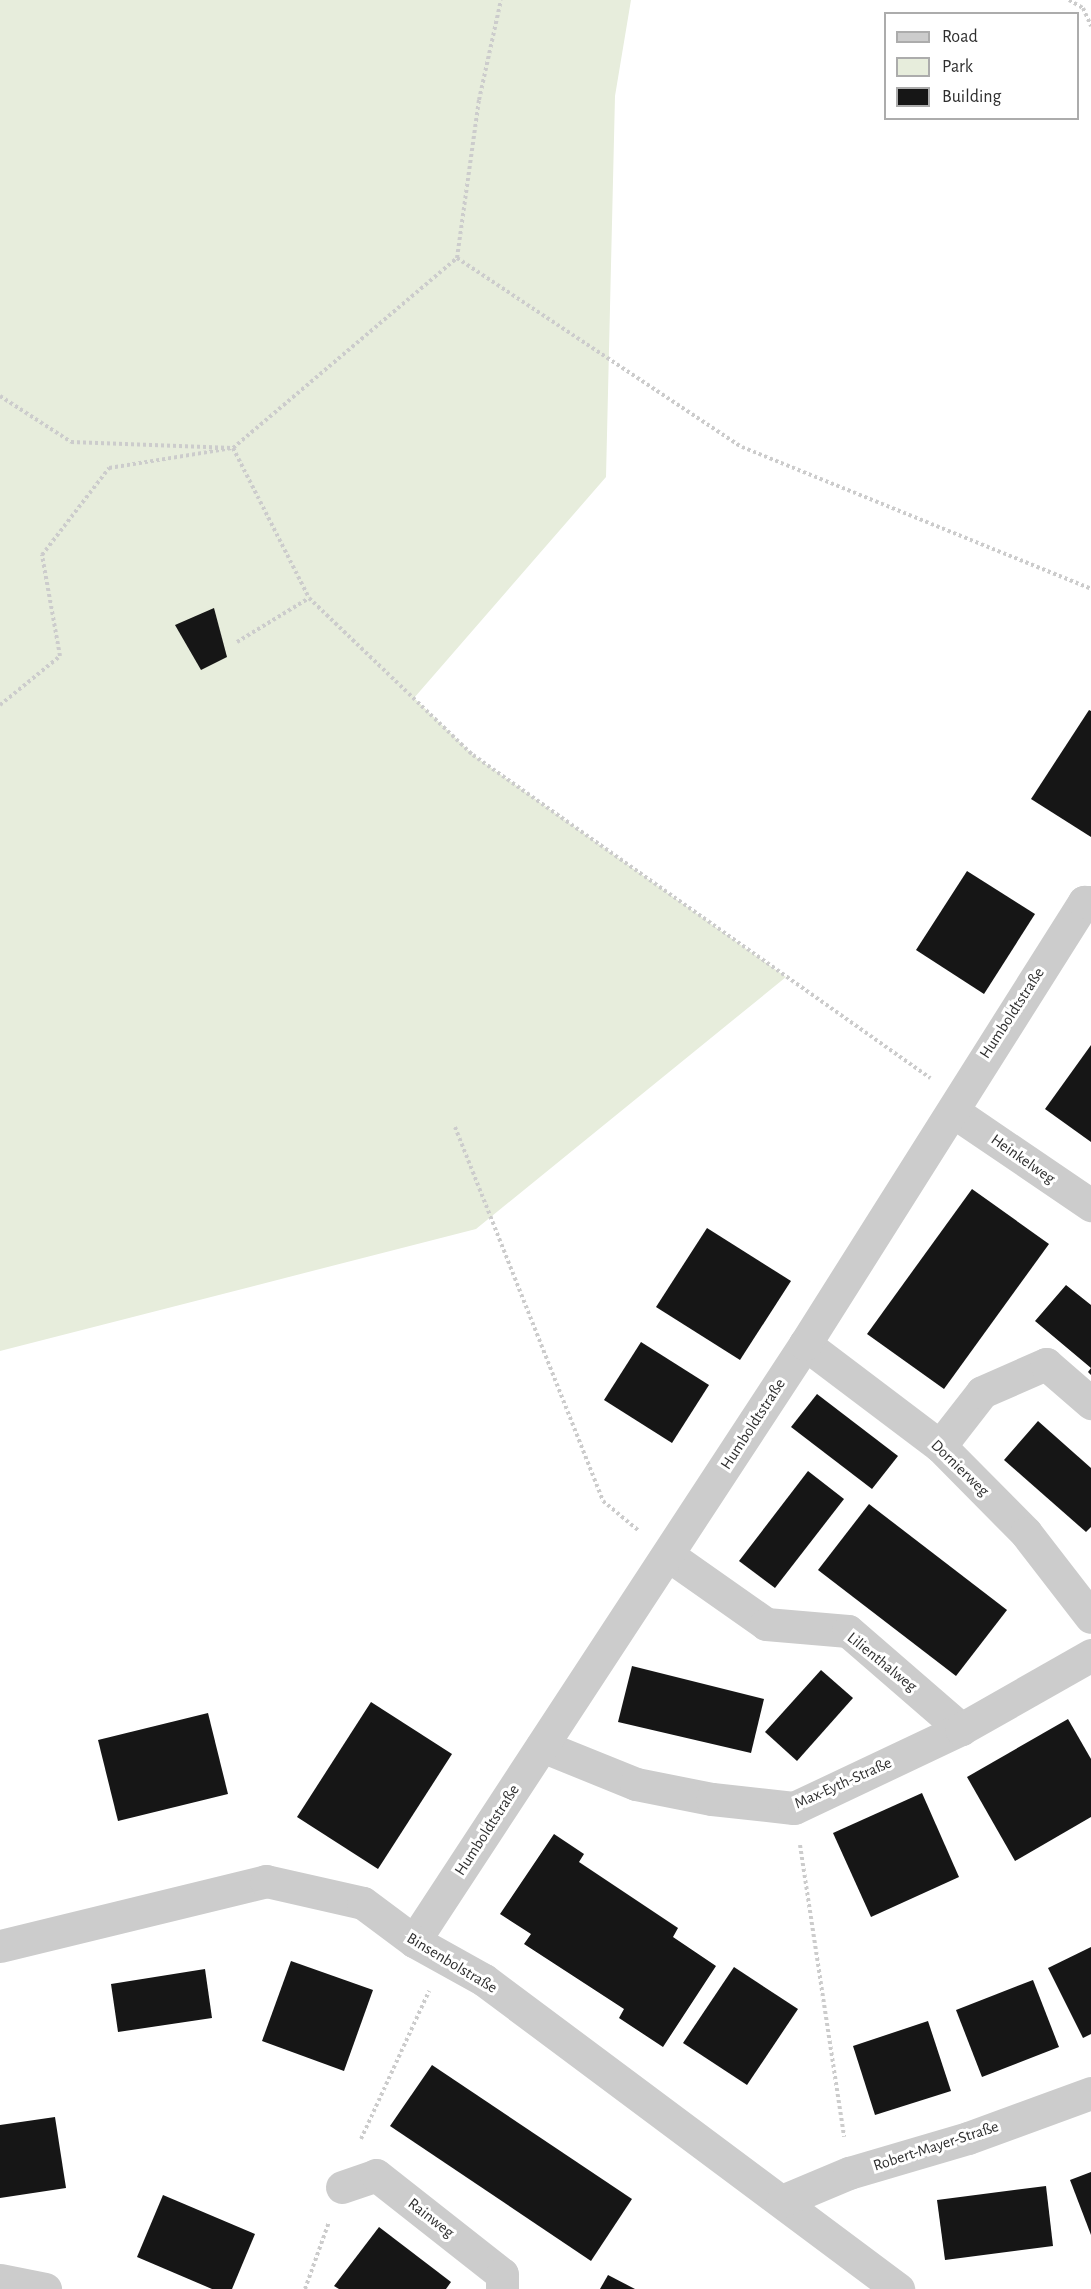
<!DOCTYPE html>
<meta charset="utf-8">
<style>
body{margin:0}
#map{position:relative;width:1091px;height:2289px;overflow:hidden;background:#fff;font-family:"Alegreya Sans",sans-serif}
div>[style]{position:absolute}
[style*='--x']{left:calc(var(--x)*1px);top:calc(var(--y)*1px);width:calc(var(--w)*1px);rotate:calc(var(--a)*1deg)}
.green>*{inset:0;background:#e7eddc}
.building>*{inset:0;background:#161616}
.path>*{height:4px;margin-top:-2px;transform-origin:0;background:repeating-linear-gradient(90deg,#ccc 0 3px,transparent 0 6px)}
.street>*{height:33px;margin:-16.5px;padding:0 16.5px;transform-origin:16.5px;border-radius:16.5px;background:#ccc}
span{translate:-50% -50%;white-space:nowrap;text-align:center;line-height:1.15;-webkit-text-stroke:6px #fff;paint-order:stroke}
.street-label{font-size:16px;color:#2f2f2f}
.legend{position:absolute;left:884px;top:12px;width:195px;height:108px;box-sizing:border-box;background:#fff;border:2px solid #acacac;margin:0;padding:8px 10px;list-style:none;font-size:18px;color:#2f2f2f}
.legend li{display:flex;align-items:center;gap:12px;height:30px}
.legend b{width:30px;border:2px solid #acacac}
</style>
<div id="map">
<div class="green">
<div style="clip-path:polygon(0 0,631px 0,615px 96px,606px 477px,414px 698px,473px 755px,786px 977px,476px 1229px,0 1351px)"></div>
</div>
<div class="building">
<div style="clip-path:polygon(214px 608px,227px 657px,201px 670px,175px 625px)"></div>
<div style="clip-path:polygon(1089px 710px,1091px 711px,1091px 837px,1031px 799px)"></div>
<div style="clip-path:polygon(967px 871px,1035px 914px,984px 994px,916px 950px)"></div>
<div style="clip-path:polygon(1091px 1045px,1091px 1142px,1045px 1109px)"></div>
<div style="clip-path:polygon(972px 1189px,1049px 1244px,944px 1389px,867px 1334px)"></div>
<div style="clip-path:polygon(707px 1228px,791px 1281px,740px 1360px,656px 1307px)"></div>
<div style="clip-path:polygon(1066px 1285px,1091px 1305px,1091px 1375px,1088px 1372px,1091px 1368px,1035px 1321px)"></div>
<div style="clip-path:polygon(641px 1342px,709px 1385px,672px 1443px,604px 1400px)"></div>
<div style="clip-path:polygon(817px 1394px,898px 1456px,872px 1489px,791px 1427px)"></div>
<div style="clip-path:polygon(1038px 1421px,1091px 1468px,1091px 1527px,1086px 1532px,1004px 1460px)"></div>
<div style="clip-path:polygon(808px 1471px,844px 1499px,775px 1588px,739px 1561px)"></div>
<div style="clip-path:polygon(869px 1504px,1007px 1610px,956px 1676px,818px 1570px)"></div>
<div style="clip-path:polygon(632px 1666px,764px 1699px,751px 1753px,618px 1722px)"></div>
<div style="clip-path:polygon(821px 1670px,853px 1698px,797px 1761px,765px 1732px)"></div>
<div style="clip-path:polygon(371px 1702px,452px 1754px,378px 1869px,297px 1817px)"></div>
<div style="clip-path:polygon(208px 1713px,228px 1794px,118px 1821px,98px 1740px)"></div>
<div style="clip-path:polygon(1068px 1719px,1091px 1759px,1091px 1817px,1015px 1861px,967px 1777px)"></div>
<div style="clip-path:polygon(922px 1793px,959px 1877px,871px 1917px,833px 1833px)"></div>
<div style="clip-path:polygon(554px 1834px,584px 1854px,579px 1862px,678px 1928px,673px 1937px,716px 1966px,663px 2047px,619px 2018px,624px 2009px,524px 1944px,531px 1934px,500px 1914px)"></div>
<div style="clip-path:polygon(1091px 1947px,1091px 2034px,1083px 2038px,1048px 1968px)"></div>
<div style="clip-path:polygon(291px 1961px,373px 1990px,344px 2071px,262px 2041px)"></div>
<div style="clip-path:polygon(734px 1967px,798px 2009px,747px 2085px,683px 2043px)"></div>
<div style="clip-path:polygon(205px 1969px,212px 2018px,118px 2032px,111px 1984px)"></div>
<div style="clip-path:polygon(1033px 1980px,1059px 2047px,982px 2077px,956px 2010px)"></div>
<div style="clip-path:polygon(928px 2021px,951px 2091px,875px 2115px,853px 2046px)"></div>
<div style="clip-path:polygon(432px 2065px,632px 2199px,591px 2261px,390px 2126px)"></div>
<div style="clip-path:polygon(55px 2117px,66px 2188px,0 2198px,0 2125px)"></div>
<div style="clip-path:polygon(1091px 2172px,1091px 2235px,1070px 2180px)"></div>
<div style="clip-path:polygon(1046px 2186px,1053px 2246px,945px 2260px,937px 2200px)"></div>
<div style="clip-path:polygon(163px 2195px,255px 2234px,232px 2289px,212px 2289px,137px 2257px)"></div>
<div style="clip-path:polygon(379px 2227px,451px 2282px,446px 2289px,339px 2289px,334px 2286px)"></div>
<div style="clip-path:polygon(608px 2275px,635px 2289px,600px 2289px)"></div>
</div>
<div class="path">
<div style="--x:1069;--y:0;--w:16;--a:30"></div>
<div style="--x:1083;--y:8;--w:20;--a:66"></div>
<div style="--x:457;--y:258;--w:342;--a:33.6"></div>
<div style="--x:742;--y:447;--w:377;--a:22.1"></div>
<div style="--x:0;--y:396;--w:85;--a:32.9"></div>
<div style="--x:71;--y:442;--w:162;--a:2.1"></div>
<div style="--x:233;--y:448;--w:168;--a:63.1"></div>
<div style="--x:309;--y:598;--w:227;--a:43.8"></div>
<div style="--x:473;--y:755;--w:560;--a:35.25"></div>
<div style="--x:237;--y:642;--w:84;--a:-31.4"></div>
<div style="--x:0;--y:705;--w:77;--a:-39.2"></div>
<div style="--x:60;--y:656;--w:103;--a:-100.1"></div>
<div style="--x:42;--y:555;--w:110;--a:-52.4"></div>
<div style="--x:109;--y:468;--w:126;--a:-9.2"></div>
<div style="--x:233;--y:448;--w:294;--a:-40.3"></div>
<div style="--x:457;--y:258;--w:160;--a:-82.1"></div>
<div style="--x:479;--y:100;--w:102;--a:-77.6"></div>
<div style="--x:455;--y:1127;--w:402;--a:68.4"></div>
<div style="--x:603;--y:1501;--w:47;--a:39.8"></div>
<div style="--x:800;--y:1845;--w:295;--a:81.4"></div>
<div style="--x:361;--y:2139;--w:163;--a:-65.3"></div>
<div style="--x:305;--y:2289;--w:71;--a:-70.3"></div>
</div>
<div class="street">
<div style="--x:954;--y:1112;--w:166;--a:34.2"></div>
<div style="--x:805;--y:1344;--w:169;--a:37.1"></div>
<div style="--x:940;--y:1446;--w:122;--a:45.3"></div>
<div style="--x:1026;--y:1533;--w:106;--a:52.3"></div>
<div style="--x:940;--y:1446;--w:68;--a:-52.1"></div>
<div style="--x:982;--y:1392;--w:70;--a:-23.6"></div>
<div style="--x:1046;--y:1364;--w:60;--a:40.9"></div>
<div style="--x:668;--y:1555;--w:120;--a:35.1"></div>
<div style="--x:766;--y:1624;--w:82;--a:4.9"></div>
<div style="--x:848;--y:1631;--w:150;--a:40.9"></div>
<div style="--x:542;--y:1746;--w:101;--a:22"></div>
<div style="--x:636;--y:1784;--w:77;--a:11.2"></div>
<div style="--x:712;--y:1799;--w:82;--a:6.3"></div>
<div style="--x:794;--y:1808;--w:185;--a:-25.3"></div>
<div style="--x:961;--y:1729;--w:150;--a:-29.6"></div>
<div style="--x:414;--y:1941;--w:714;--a:-56.78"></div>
<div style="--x:805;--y:1344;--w:523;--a:-57.74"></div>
<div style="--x:1084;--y:902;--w:7;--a:0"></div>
<div style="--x:0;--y:1946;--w:274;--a:-13.7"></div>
<div style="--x:266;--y:1881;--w:99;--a:12.8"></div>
<div style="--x:363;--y:1903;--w:64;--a:36.7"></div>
<div style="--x:414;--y:1941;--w:80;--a:29.1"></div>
<div style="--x:484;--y:1980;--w:517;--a:36.74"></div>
<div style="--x:342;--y:2187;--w:36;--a:-19"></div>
<div style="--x:376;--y:2175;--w:160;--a:38.2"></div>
<div style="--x:502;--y:2274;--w:15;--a:90"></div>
<div style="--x:782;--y:2201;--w:73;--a:-22.7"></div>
<div style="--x:849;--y:2173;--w:124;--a:-16.4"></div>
<div style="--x:968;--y:2138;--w:131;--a:-20.1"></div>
<div style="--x:0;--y:2280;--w:46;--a:11.3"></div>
</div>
<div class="street-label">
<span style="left:1012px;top:1013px;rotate:-57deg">Humboldtstraße</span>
<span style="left:1023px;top:1159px;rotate:35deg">Heinkelweg</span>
<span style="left:753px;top:1424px;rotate:-57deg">Humboldtstraße</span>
<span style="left:960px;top:1468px;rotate:44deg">Dornierweg</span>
<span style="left:882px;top:1662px;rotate:39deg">Lilienthalweg</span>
<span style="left:843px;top:1783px;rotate:-24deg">Max-Eyth-Straße</span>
<span style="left:487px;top:1830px;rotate:-57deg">Humboldtstraße</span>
<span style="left:452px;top:1963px;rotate:31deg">Binsenbolstraße</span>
<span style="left:936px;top:2146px;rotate:-18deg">Robert-Mayer-Straße</span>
<span style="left:431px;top:2218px;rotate:38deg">Rainweg</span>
</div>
<ul class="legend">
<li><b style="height:8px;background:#ccc"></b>Road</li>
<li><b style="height:16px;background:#e7eddc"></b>Park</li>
<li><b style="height:16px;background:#161616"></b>Building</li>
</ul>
</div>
